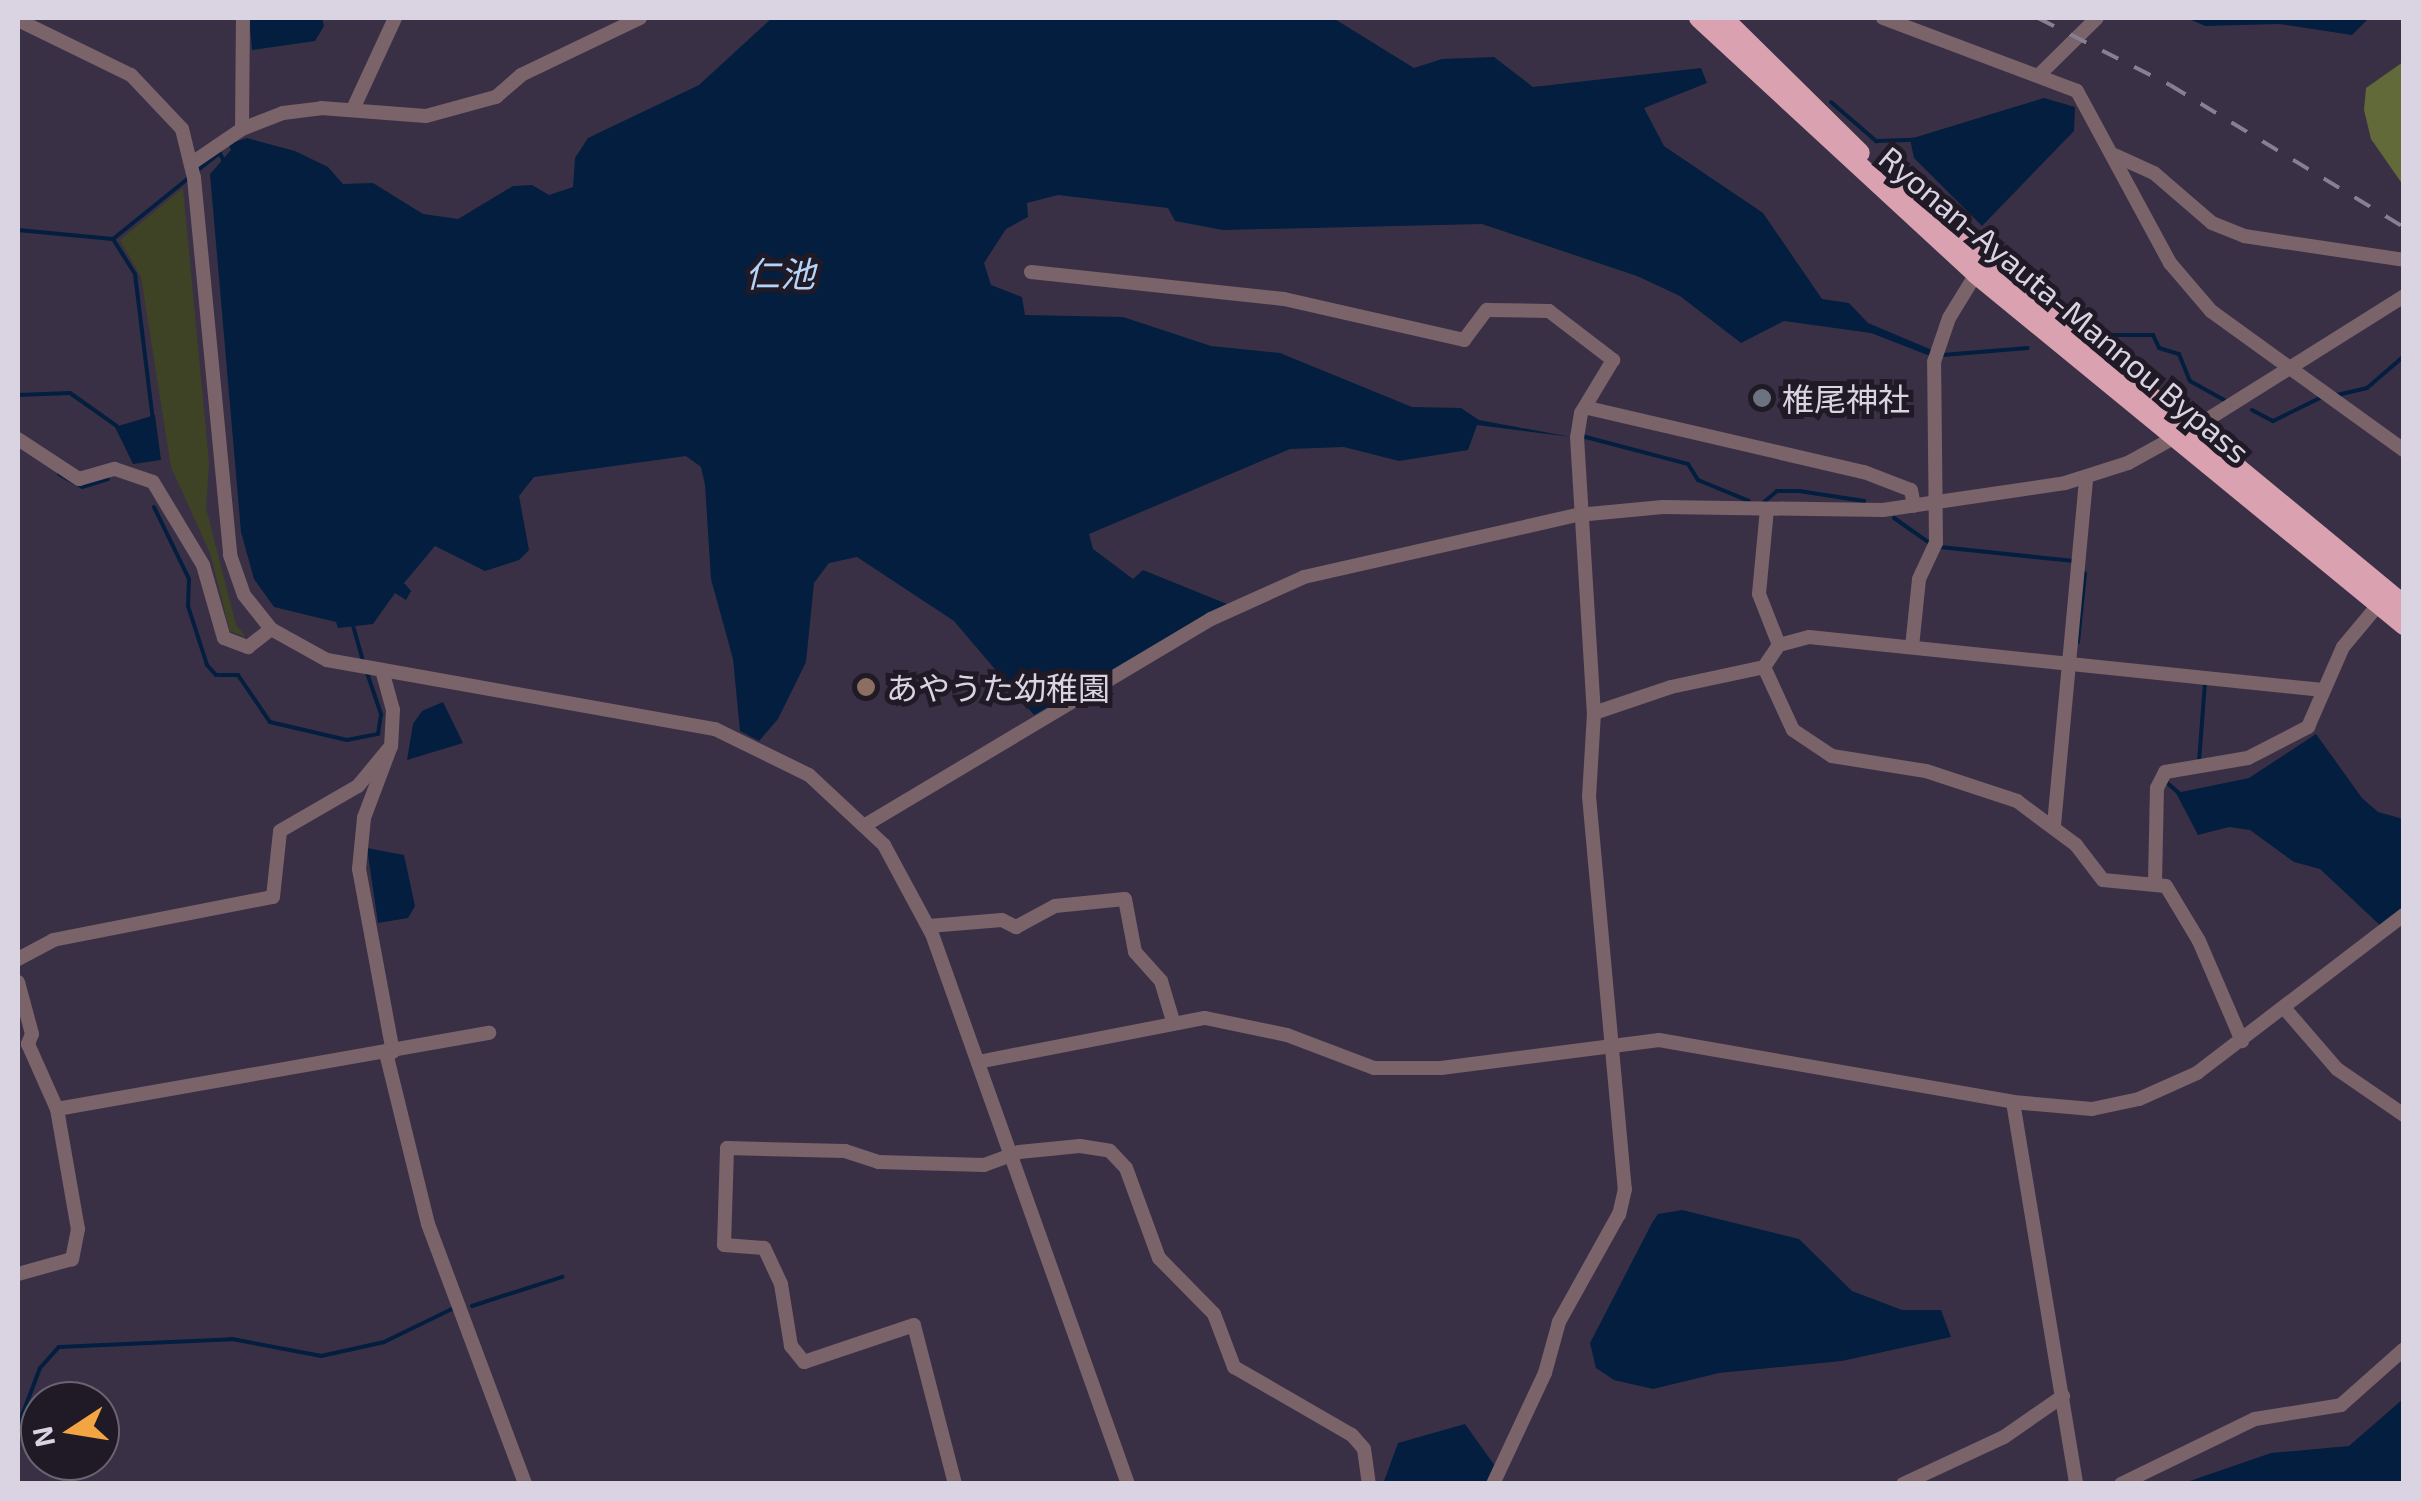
<!DOCTYPE html>
<meta charset="utf-8">
<style>
body{margin:0}
#map{position:relative;width:2421px;height:1501px;overflow:hidden;background:#3a3046;font-family:"Exo 2","Noto Sans JP",sans-serif}
div>[style]{position:absolute}
[style*='--x']{left:calc(var(--x)*1px);top:calc(var(--y)*1px);width:calc(var(--w)*1px);rotate:calc(var(--a)*1deg)}
.green>*{inset:0;background:#3e4325}
.forest>*{inset:0;background:#626a39}
.water>*{inset:0;background:#031e3e}
.stream>*{height:4px;margin:-2px;padding:0 2px;transform-origin:2px;border-radius:2px;background:#031e3e}
.minor>*{height:14px;margin:-7px;padding:0 7px;transform-origin:7px;border-radius:7px;background:#7b636a}
.highway>*{height:20px;margin:-10px;padding:0 10px;transform-origin:10px;border-radius:10px;background:#daa1b1}
.rail>*{height:4px;margin-top:-2px;transform-origin:0;background:repeating-linear-gradient(90deg,#877f92 0 18px,transparent 0 36px)}
.dots>*{width:28px;height:28px;translate:-50% -50%;box-sizing:border-box;border:5px solid #1f1a25;border-radius:50%}
span{translate:-50% -50%;white-space:nowrap;text-align:center;line-height:1.15;-webkit-text-stroke:10px #1f1a25;paint-order:stroke}
.street-label{font-size:32px;color:#d9d3e2}
.poi-label{font-size:32px;color:#d9d3e2}
.left{translate:0 -50%;text-align:left}
.water-label{font-size:35px;color:#b5d2f7;font-style:italic}
.frame{position:absolute;inset:0;border:20px solid #d9d3e2;pointer-events:none}
.north{position:absolute;left:20px;top:1381px;width:100px;height:100px;box-sizing:border-box;background:#1f1a25;border:2px solid #696471;border-radius:50%;rotate:258deg;font-size:28px;font-weight:700;line-height:40px;text-align:center;color:#d9d3e2}
.north::after{content:'';display:block;margin:auto;width:35px;height:45px;background:#f3a443;clip-path:polygon(50% 0,100% 100%,50% 72%,0 100%)}
</style>
<div id="map">
<div class="green">
<div style="clip-path:polygon(183px 188px,209px 463px,206px 508px,236px 625px,246px 637px,230px 631px,210px 553px,171px 467px,141px 277px,120px 240px)"></div>
</div>
<div class="forest">
<div style="clip-path:polygon(2403px 62px,2403px 185px,2371px 139px,2364px 110px,2366px 88px)"></div>
</div>
<div class="water">
<div style="clip-path:polygon(249px 18px,322px 18px,324px 26px,315px 41px,252px 50px)"></div>
<div style="clip-path:polygon(772px 18px,1333px 18px,1414px 68px,1442px 59px,1494px 57px,1533px 87px,1701px 68px,1707px 83px,1644px 108px,1664px 146px,1763px 213px,1822px 299px,1849px 303px,1868px 323px,1932px 350px,1930px 356px,1871px 333px,1784px 321px,1741px 343px,1680px 296px,1637px 276px,1482px 224px,1223px 230px,1175px 221px,1168px 208px,1058px 195px,1027px 203px,1028px 217px,1006px 229px,984px 263px,991px 285px,1022px 297px,1025px 315px,1123px 317px,1211px 346px,1280px 353px,1412px 407px,1461px 408px,1479px 420px,1571px 437px,1477px 425px,1468px 450px,1399px 461px,1344px 447px,1290px 449px,1089px 534px,1093px 549px,1133px 579px,1143px 570px,1227px 604px,1034px 715px,954px 621px,857px 557px,829px 563px,814px 583px,806px 662px,778px 719px,759px 741px,740px 731px,733px 659px,711px 579px,705px 485px,701px 467px,686px 456px,534px 477px,519px 496px,529px 550px,519px 560px,485px 571px,435px 546px,404px 583px,411px 591px,406px 600px,395px 593px,373px 624px,338px 628px,336px 622px,274px 607px,254px 579px,241px 532px,210px 174px,231px 150px,228px 144px,247px 138px,295px 151px,328px 167px,343px 184px,373px 183px,423px 214px,458px 219px,513px 186px,532px 185px,549px 195px,573px 187px,575px 158px,588px 138px,699px 85px)"></div>
<div style="clip-path:polygon(2187px 18px,2186px 18px,2369px 18px,2352px 35px,2279px 24px,2205px 26px)"></div>
<div style="clip-path:polygon(2044px 98px,2075px 107px,2074px 131px,1982px 226px,1914px 158px,1910px 139px)"></div>
<div style="clip-path:polygon(155px 415px,161px 460px,133px 464px,115px 427px)"></div>
<div style="clip-path:polygon(443px 702px,463px 743px,407px 760px,413px 724px,422px 711px)"></div>
<div style="clip-path:polygon(2316px 734px,2362px 798px,2378px 812px,2403px 819px,2403px 908px,2382px 927px,2320px 869px,2294px 862px,2250px 830px,2229px 827px,2198px 835px,2176px 793px,2249px 778px)"></div>
<div style="clip-path:polygon(367px 848px,404px 855px,415px 906px,408px 918px,378px 923px)"></div>
<div style="clip-path:polygon(1682px 1210px,1799px 1239px,1852px 1291px,1902px 1310px,1941px 1310px,1951px 1337px,1842px 1361px,1719px 1373px,1653px 1389px,1614px 1380px,1596px 1368px,1590px 1343px,1652px 1223px,1658px 1214px)"></div>
<div style="clip-path:polygon(2403px 1399px,2403px 1483px,2184px 1483px,2271px 1453px,2349px 1446px)"></div>
<div style="clip-path:polygon(1465px 1424px,1495px 1466px,1489px 1483px,1383px 1484px,1398px 1443px)"></div>
</div>
<div class="stream">
<div style="--x:1831;--y:102;--w:60;--a:40.9"></div>
<div style="--x:1876;--y:141;--w:38;--a:-2"></div>
<div style="--x:198;--y:170;--w:28;--a:-38"></div>
<div style="--x:220;--y:153;--w:8;--a:67"></div>
<div style="--x:18;--y:230;--w:95;--a:5.4"></div>
<div style="--x:113;--y:239;--w:100;--a:-38.9"></div>
<div style="--x:113;--y:239;--w:41;--a:57.8"></div>
<div style="--x:135;--y:274;--w:147;--a:83"></div>
<div style="--x:2113;--y:335;--w:40;--a:0"></div>
<div style="--x:2153;--y:335;--w:14;--a:65"></div>
<div style="--x:2159;--y:348;--w:21;--a:17"></div>
<div style="--x:2179;--y:354;--w:29;--a:68"></div>
<div style="--x:2190;--y:381;--w:39;--a:29"></div>
<div style="--x:1943;--y:355;--w:85;--a:-4.7"></div>
<div style="--x:18;--y:395;--w:52;--a:-2.2"></div>
<div style="--x:70;--y:393;--w:57;--a:35.1"></div>
<div style="--x:2337;--y:395;--w:31;--a:-13"></div>
<div style="--x:2367;--y:388;--w:49;--a:-40.9"></div>
<div style="--x:2252;--y:410;--w:24;--a:28"></div>
<div style="--x:2273;--y:421;--w:55;--a:-26.1"></div>
<div style="--x:1582;--y:436;--w:110;--a:14.8"></div>
<div style="--x:1688;--y:464;--w:19;--a:58"></div>
<div style="--x:1698;--y:480;--w:55;--a:22.4"></div>
<div style="--x:59;--y:474;--w:26;--a:29"></div>
<div style="--x:82;--y:487;--w:27;--a:-17"></div>
<div style="--x:1764;--y:502;--w:17;--a:-40"></div>
<div style="--x:1777;--y:491;--w:22;--a:0"></div>
<div style="--x:1799;--y:491;--w:66;--a:8.7"></div>
<div style="--x:154;--y:507;--w:80;--a:64.1"></div>
<div style="--x:189;--y:579;--w:27;--a:92"></div>
<div style="--x:188;--y:606;--w:62;--a:72.1"></div>
<div style="--x:207;--y:665;--w:13;--a:48"></div>
<div style="--x:216;--y:675;--w:22;--a:0"></div>
<div style="--x:238;--y:675;--w:57;--a:55.8"></div>
<div style="--x:270;--y:722;--w:79;--a:13.2"></div>
<div style="--x:347;--y:740;--w:32;--a:-11"></div>
<div style="--x:378;--y:734;--w:20;--a:-81"></div>
<div style="--x:381;--y:714;--w:46;--a:-108.8"></div>
<div style="--x:1894;--y:518;--w:42;--a:35.2"></div>
<div style="--x:1940;--y:547;--w:135;--a:6"></div>
<div style="--x:352;--y:622;--w:41;--a:74.2"></div>
<div style="--x:2078;--y:642;--w:69;--a:-84.2"></div>
<div style="--x:2199;--y:762;--w:79;--a:-85.7"></div>
<div style="--x:2165;--y:781;--w:20;--a:41"></div>
<div style="--x:472;--y:1306;--w:95;--a:-17.9"></div>
<div style="--x:18;--y:1426;--w:62;--a:-69.2"></div>
<div style="--x:40;--y:1368;--w:28;--a:-48"></div>
<div style="--x:59;--y:1347;--w:173;--a:-2.6"></div>
<div style="--x:232;--y:1339;--w:91;--a:10.8"></div>
<div style="--x:321;--y:1356;--w:65;--a:-12.5"></div>
<div style="--x:384;--y:1342;--w:76;--a:-25.9"></div>
</div>
<div class="minor">
<div style="--x:1883;--y:18;--w:207;--a:20.6"></div>
<div style="--x:2077;--y:91;--w:196;--a:61.6"></div>
<div style="--x:2170;--y:263;--w:63;--a:49.5"></div>
<div style="--x:2211;--y:311;--w:238;--a:35.8"></div>
<div style="--x:18;--y:20;--w:126;--a:26"></div>
<div style="--x:131;--y:75;--w:74;--a:46.6"></div>
<div style="--x:182;--y:129;--w:50;--a:76.2"></div>
<div style="--x:194;--y:178;--w:379;--a:84.5"></div>
<div style="--x:230;--y:555;--w:42;--a:70.7"></div>
<div style="--x:244;--y:595;--w:43;--a:51.5"></div>
<div style="--x:271;--y:629;--w:64;--a:29"></div>
<div style="--x:327;--y:660;--w:394;--a:10.1"></div>
<div style="--x:715;--y:729;--w:105;--a:26.1"></div>
<div style="--x:809;--y:775;--w:103;--a:43"></div>
<div style="--x:884;--y:845;--w:101;--a:61.7"></div>
<div style="--x:932;--y:934;--w:584;--a:70.39"></div>
<div style="--x:2041;--y:73;--w:78;--a:-44.5"></div>
<div style="--x:353;--y:109;--w:100;--a:-65.2"></div>
<div style="--x:242;--y:129;--w:111;--a:-89.5"></div>
<div style="--x:2114;--y:155;--w:44;--a:24.2"></div>
<div style="--x:2154;--y:173;--w:77;--a:40.8"></div>
<div style="--x:2212;--y:223;--w:35;--a:22"></div>
<div style="--x:2244;--y:236;--w:162;--a:8.5"></div>
<div style="--x:192;--y:163;--w:60;--a:-34.2"></div>
<div style="--x:242;--y:129;--w:44;--a:-21.3"></div>
<div style="--x:283;--y:113;--w:38;--a:-7"></div>
<div style="--x:321;--y:108;--w:105;--a:4.4"></div>
<div style="--x:426;--y:116;--w:73;--a:-15.2"></div>
<div style="--x:496;--y:97;--w:33;--a:-41"></div>
<div style="--x:521;--y:75;--w:132;--a:-25.6"></div>
<div style="--x:1031;--y:272;--w:254;--a:6.1"></div>
<div style="--x:1284;--y:299;--w:185;--a:12.8"></div>
<div style="--x:1464;--y:340;--w:38;--a:-53"></div>
<div style="--x:1487;--y:310;--w:62;--a:0.9"></div>
<div style="--x:1549;--y:311;--w:81;--a:37.4"></div>
<div style="--x:1613;--y:360;--w:62;--a:121.1"></div>
<div style="--x:1581;--y:413;--w:24;--a:99"></div>
<div style="--x:1577;--y:437;--w:277;--a:86.5"></div>
<div style="--x:1594;--y:713;--w:83;--a:93.4"></div>
<div style="--x:1589;--y:796;--w:395;--a:84.8"></div>
<div style="--x:1625;--y:1189;--w:26;--a:103"></div>
<div style="--x:1619;--y:1214;--w:124;--a:119.1"></div>
<div style="--x:1559;--y:1322;--w:53;--a:105.4"></div>
<div style="--x:1545;--y:1373;--w:123;--a:115.1"></div>
<div style="--x:1588;--y:408;--w:283;--a:13.1"></div>
<div style="--x:1864;--y:472;--w:50;--a:21"></div>
<div style="--x:1911;--y:490;--w:16;--a:79"></div>
<div style="--x:18;--y:439;--w:73;--a:33.3"></div>
<div style="--x:79;--y:479;--w:37;--a:-16"></div>
<div style="--x:115;--y:469;--w:40;--a:18.9"></div>
<div style="--x:153;--y:482;--w:97;--a:58.9"></div>
<div style="--x:203;--y:565;--w:76;--a:74"></div>
<div style="--x:224;--y:638;--w:26;--a:21"></div>
<div style="--x:248;--y:647;--w:29;--a:-38"></div>
<div style="--x:1767;--y:509;--w:85;--a:95.4"></div>
<div style="--x:1759;--y:594;--w:55;--a:68.6"></div>
<div style="--x:1912;--y:647;--w:68;--a:-84.1"></div>
<div style="--x:1919;--y:579;--w:40;--a:-65"></div>
<div style="--x:1936;--y:543;--w:181;--a:-90.6"></div>
<div style="--x:1934;--y:362;--w:46;--a:-71.2"></div>
<div style="--x:1949;--y:318;--w:52;--a:-58.5"></div>
<div style="--x:1764;--y:667;--w:69;--a:65.3"></div>
<div style="--x:1793;--y:730;--w:47;--a:33.7"></div>
<div style="--x:1832;--y:756;--w:95;--a:9.1"></div>
<div style="--x:1926;--y:771;--w:96;--a:18.2"></div>
<div style="--x:2017;--y:801;--w:74;--a:36.7"></div>
<div style="--x:2076;--y:845;--w:44;--a:52.4"></div>
<div style="--x:2103;--y:880;--w:63;--a:5.4"></div>
<div style="--x:2166;--y:886;--w:64;--a:59"></div>
<div style="--x:2199;--y:941;--w:109;--a:66.7"></div>
<div style="--x:382;--y:670;--w:41;--a:74.6"></div>
<div style="--x:393;--y:710;--w:36;--a:93"></div>
<div style="--x:391;--y:746;--w:77;--a:110.6"></div>
<div style="--x:364;--y:818;--w:51;--a:95.6"></div>
<div style="--x:359;--y:869;--w:186;--a:79.5"></div>
<div style="--x:1594;--y:713;--w:81;--a:-18.7"></div>
<div style="--x:1671;--y:687;--w:95;--a:-12.1"></div>
<div style="--x:1764;--y:667;--w:27;--a:-56"></div>
<div style="--x:1779;--y:645;--w:31;--a:-15"></div>
<div style="--x:1809;--y:637;--w:517;--a:5.89"></div>
<div style="--x:867;--y:824;--w:400;--a:-30.8"></div>
<div style="--x:1211;--y:619;--w:102;--a:-24.3"></div>
<div style="--x:1304;--y:577;--w:281;--a:-12.8"></div>
<div style="--x:1578;--y:515;--w:85;--a:-5.4"></div>
<div style="--x:1663;--y:507;--w:220;--a:0.8"></div>
<div style="--x:1883;--y:510;--w:184;--a:-8.4"></div>
<div style="--x:2065;--y:483;--w:66;--a:-17.6"></div>
<div style="--x:2128;--y:463;--w:97;--a:-28.9"></div>
<div style="--x:2213;--y:416;--w:226;--a:-32.1"></div>
<div style="--x:2054;--y:825;--w:348;--a:-84.7"></div>
<div style="--x:2155;--y:882;--w:94;--a:-88.8"></div>
<div style="--x:2157;--y:788;--w:18;--a:-63"></div>
<div style="--x:2165;--y:772;--w:84;--a:-9.6"></div>
<div style="--x:2248;--y:758;--w:68;--a:-27.3"></div>
<div style="--x:2308;--y:727;--w:87;--a:-66.4"></div>
<div style="--x:2343;--y:647;--w:56;--a:-50.1"></div>
<div style="--x:929;--y:926;--w:73;--a:-4.7"></div>
<div style="--x:1002;--y:920;--w:16;--a:27"></div>
<div style="--x:1016;--y:927;--w:44;--a:-28.3"></div>
<div style="--x:1055;--y:906;--w:70;--a:-5.7"></div>
<div style="--x:1125;--y:899;--w:54;--a:79.3"></div>
<div style="--x:1135;--y:952;--w:39;--a:48"></div>
<div style="--x:1161;--y:981;--w:42;--a:73.3"></div>
<div style="--x:18;--y:959;--w:40;--a:-28"></div>
<div style="--x:53;--y:940;--w:224;--a:-11.1"></div>
<div style="--x:273;--y:897;--w:66;--a:-83.9"></div>
<div style="--x:280;--y:831;--w:90;--a:-30"></div>
<div style="--x:358;--y:786;--w:52;--a:-50.5"></div>
<div style="--x:18;--y:982;--w:54;--a:74.9"></div>
<div style="--x:32;--y:1034;--w:11;--a:112"></div>
<div style="--x:28;--y:1044;--w:71;--a:66"></div>
<div style="--x:57;--y:1109;--w:122;--a:80.1"></div>
<div style="--x:78;--y:1229;--w:31;--a:101"></div>
<div style="--x:72;--y:1259;--w:56;--a:164.5"></div>
<div style="--x:2286;--y:1010;--w:78;--a:49.2"></div>
<div style="--x:2337;--y:1069;--w:81;--a:34.5"></div>
<div style="--x:386;--y:1053;--w:176;--a:76.2"></div>
<div style="--x:428;--y:1224;--w:278;--a:69.5"></div>
<div style="--x:978;--y:1062;--w:231;--a:-11"></div>
<div style="--x:1205;--y:1018;--w:84;--a:11.7"></div>
<div style="--x:1287;--y:1035;--w:93;--a:20.8"></div>
<div style="--x:1374;--y:1068;--w:67;--a:0"></div>
<div style="--x:1441;--y:1068;--w:220;--a:-7.3"></div>
<div style="--x:1659;--y:1040;--w:359;--a:9.9"></div>
<div style="--x:2013;--y:1102;--w:79;--a:5.1"></div>
<div style="--x:2092;--y:1109;--w:48;--a:-12"></div>
<div style="--x:2139;--y:1099;--w:64;--a:-24.1"></div>
<div style="--x:2197;--y:1073;--w:260;--a:-37.4"></div>
<div style="--x:2013;--y:1102;--w:387;--a:80.6"></div>
<div style="--x:57;--y:1109;--w:439;--a:-10"></div>
<div style="--x:955;--y:1484;--w:164;--a:-104.5"></div>
<div style="--x:914;--y:1325;--w:116;--a:161.4"></div>
<div style="--x:804;--y:1362;--w:21;--a:-129"></div>
<div style="--x:791;--y:1346;--w:63;--a:-99.2"></div>
<div style="--x:781;--y:1284;--w:40;--a:-115"></div>
<div style="--x:764;--y:1248;--w:40;--a:-175.7"></div>
<div style="--x:724;--y:1245;--w:97;--a:-88.2"></div>
<div style="--x:727;--y:1148;--w:118;--a:1.5"></div>
<div style="--x:845;--y:1151;--w:35;--a:18"></div>
<div style="--x:878;--y:1162;--w:106;--a:1.6"></div>
<div style="--x:984;--y:1165;--w:37;--a:-20"></div>
<div style="--x:1019;--y:1152;--w:61;--a:-5.6"></div>
<div style="--x:1080;--y:1146;--w:30;--a:9"></div>
<div style="--x:1110;--y:1151;--w:23;--a:47"></div>
<div style="--x:1126;--y:1168;--w:96;--a:69.9"></div>
<div style="--x:1159;--y:1258;--w:78;--a:45.5"></div>
<div style="--x:1214;--y:1314;--w:57;--a:69.3"></div>
<div style="--x:1234;--y:1367;--w:136;--a:30"></div>
<div style="--x:1352;--y:1435;--w:18;--a:49"></div>
<div style="--x:1364;--y:1449;--w:35;--a:82"></div>
<div style="--x:1903;--y:1484;--w:111;--a:-25"></div>
<div style="--x:2004;--y:1437;--w:72;--a:-34.8"></div>
<div style="--x:2121;--y:1484;--w:149;--a:-25.9"></div>
<div style="--x:2255;--y:1419;--w:87;--a:-9.2"></div>
<div style="--x:2341;--y:1405;--w:84;--a:-41.6"></div>
</div>
<div class="highway">
<div style="--x:1699;--y:18;--w:377;--a:42.7"></div>
<div style="--x:1976;--y:274;--w:554;--a:39.35"></div>
<div style="--x:1723;--y:18;--w:192;--a:44.6"></div>
<div style="--x:1896;--y:186;--w:659;--a:39.52"></div>
</div>
<div class="rail">
<div style="--x:2038;--y:18;--w:148;--a:26.9"></div>
<div style="--x:2170;--y:85;--w:274;--a:31.3"></div>
</div>
<div class="dots">
<div style="left:1762px;top:398px;background:#6b7280"></div>
<div style="left:866px;top:687px;background:#8d6e63"></div>
</div>
<div class="street-label">
<span style="left:2065px;top:304px;rotate:40deg">Ryonan-Ayauta-Mannou Bypass</span>
</div>
<div class="poi-label">
<span class="left" style="left:1782px;top:398px">椎尾神社</span>
<span class="left" style="left:886px;top:687px">あやうた幼稚園</span>
</div>
<div class="water-label">
<span style="left:780px;top:273px">仁池</span>
</div>
<div class="frame"></div>
<div class="north">N</div>
</div>
